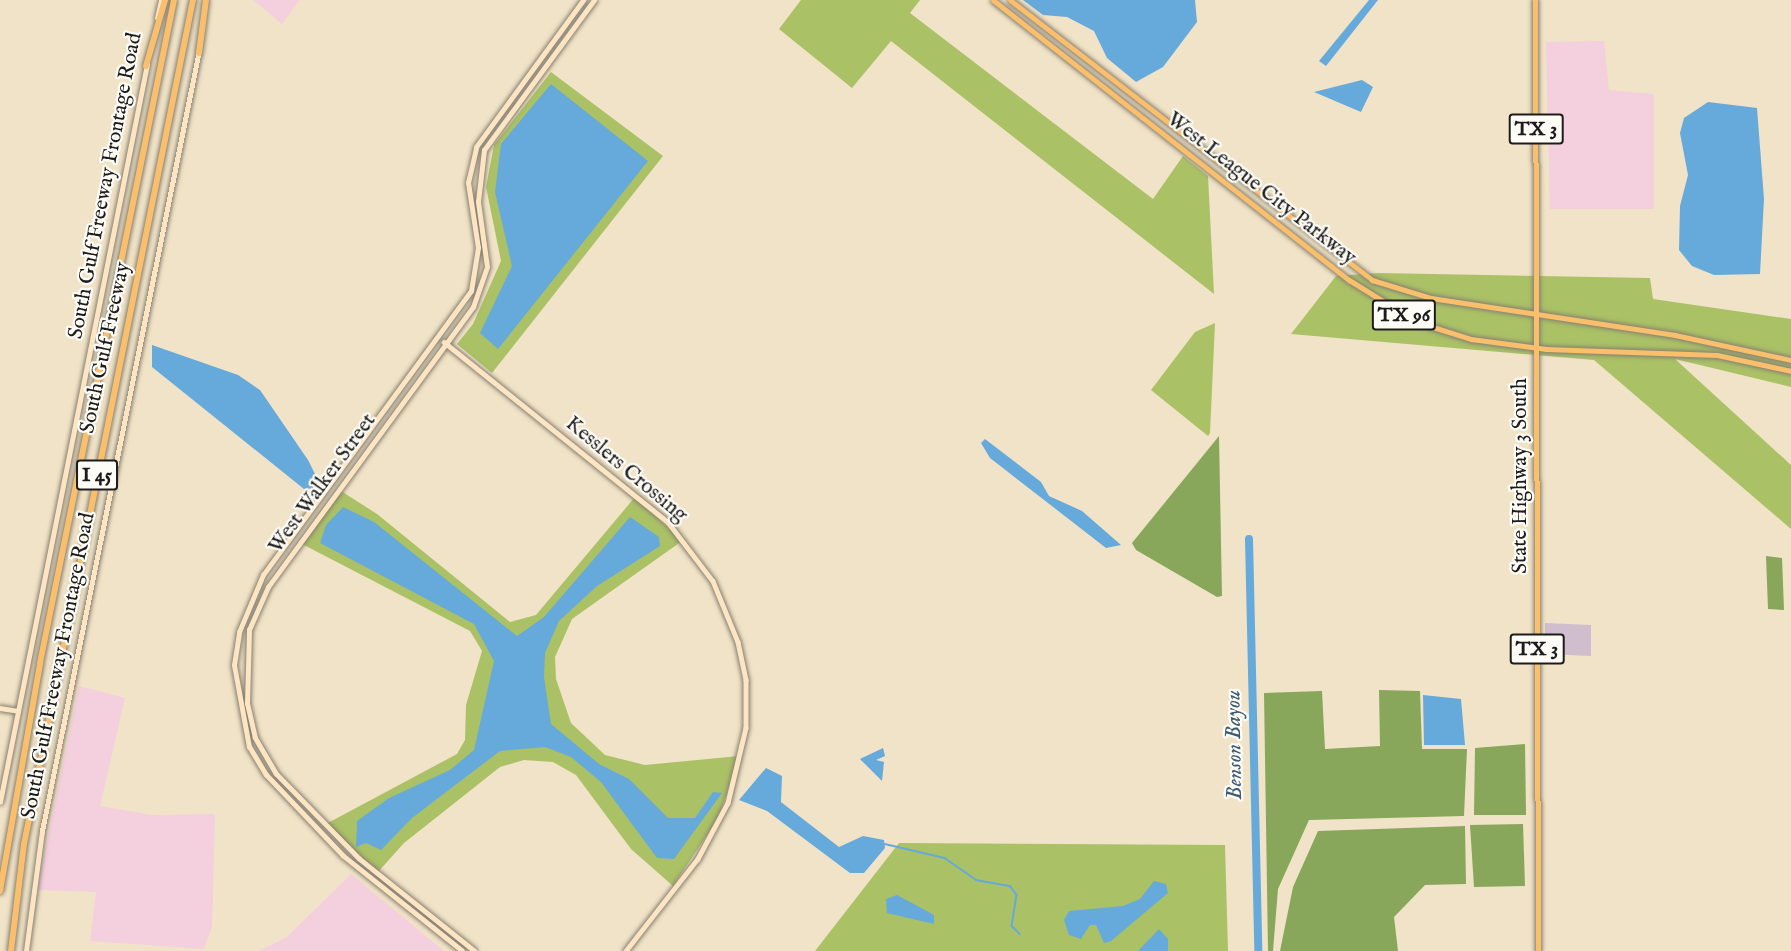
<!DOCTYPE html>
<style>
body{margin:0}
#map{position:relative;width:1791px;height:951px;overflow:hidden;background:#f1e3c7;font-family:"IM FELL English",serif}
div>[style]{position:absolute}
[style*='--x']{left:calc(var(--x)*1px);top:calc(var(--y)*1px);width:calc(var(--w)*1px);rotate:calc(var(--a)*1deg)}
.built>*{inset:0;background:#f4cfde}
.industrial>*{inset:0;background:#d0bdce}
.green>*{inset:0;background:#abc166}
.forest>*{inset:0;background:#88a75b}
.water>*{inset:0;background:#66a9db}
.stream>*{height:1.5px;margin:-0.75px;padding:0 0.75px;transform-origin:0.75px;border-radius:0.75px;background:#66a9db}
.river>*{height:8px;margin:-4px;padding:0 4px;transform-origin:4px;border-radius:4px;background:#66a9db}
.roads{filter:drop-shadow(0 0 2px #868072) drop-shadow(0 0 2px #868072)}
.secondary>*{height:4.5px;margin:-2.25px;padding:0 2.25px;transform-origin:2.25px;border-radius:2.25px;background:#fde5c4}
.primary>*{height:5px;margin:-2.5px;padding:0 2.5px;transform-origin:2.5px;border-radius:2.5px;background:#f9bf6c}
.highway>*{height:6px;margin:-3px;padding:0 3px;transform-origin:3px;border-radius:3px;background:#f9bf6c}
span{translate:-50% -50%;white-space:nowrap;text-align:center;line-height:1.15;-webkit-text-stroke:4.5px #fdfcf7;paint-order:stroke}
.shield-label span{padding:2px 4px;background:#fdfcf7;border:2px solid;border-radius:4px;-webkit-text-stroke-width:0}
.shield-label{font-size:20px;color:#1c1c1c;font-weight:700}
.street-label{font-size:21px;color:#1c1c1c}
.water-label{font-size:22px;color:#3d5b72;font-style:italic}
</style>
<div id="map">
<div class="built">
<div style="clip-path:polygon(253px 0,300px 0,282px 24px)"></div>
<div style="clip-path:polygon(1604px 41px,1609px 90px,1654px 94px,1654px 209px,1550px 209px,1546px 42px)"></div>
<div style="clip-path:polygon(79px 686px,125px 698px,100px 806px,151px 815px,215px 814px,212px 927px,204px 949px,90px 941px,96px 892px,37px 890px)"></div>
<div style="clip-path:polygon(351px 874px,444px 951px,259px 951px,287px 937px)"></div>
</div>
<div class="industrial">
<div style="clip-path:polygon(1545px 623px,1591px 625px,1591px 656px,1545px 654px)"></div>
</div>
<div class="green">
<div style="clip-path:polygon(801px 0,920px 0,910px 13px,1153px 199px,1183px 156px,1208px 176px,1214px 294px,891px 41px,852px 88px,779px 29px)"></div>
<div style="clip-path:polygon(551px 72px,663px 156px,492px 373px,457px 344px,473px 324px,501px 261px,486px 187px,494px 145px)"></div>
<div style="clip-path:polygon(1378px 273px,1650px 278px,1653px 299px,1791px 319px,1791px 387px,1675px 359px,1791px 465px,1791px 529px,1594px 360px,1291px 334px,1336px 276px)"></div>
<div style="clip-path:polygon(1215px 323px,1210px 433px,1208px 436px,1151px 390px,1195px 332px)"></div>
<div style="clip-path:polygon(341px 491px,377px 514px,510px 622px,536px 615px,635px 497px,682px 541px,572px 619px,555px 657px,556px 679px,571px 723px,605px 755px,645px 765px,739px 756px,719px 817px,673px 886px,631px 849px,576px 775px,553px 762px,524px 760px,500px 767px,404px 843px,378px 872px,326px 824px,457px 754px,465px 740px,466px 705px,482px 651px,470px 631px,302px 544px)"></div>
<div style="clip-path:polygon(899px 843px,1225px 845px,1228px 951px,815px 951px)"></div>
</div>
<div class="forest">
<div style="clip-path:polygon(1219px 436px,1222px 596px,1217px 597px,1136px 550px,1132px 543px)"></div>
<div style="clip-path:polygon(1766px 556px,1782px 558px,1784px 610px,1768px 609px)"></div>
<div style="clip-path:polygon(1379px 690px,1420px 691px,1422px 749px,1467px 749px,1464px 816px,1309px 820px,1278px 889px,1273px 951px,1268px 951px,1264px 693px,1322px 691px,1325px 749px,1380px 746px)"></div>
<div style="clip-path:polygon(1525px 744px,1526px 815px,1474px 815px,1475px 748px)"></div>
<div style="clip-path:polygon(1523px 824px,1525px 886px,1474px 887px,1470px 825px)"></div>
<div style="clip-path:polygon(1465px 826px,1466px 884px,1425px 885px,1394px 917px,1398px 951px,1280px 951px,1293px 887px,1318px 831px)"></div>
</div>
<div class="water">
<div style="clip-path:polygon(1023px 0,1195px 0,1197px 22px,1163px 67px,1136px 82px,1107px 58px,1094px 31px,1067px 17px,1043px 15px)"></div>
<div style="clip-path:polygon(1369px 0,1378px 0,1326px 66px,1319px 61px)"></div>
<div style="clip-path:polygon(1362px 80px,1373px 87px,1361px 112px,1314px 92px)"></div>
<div style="clip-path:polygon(551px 84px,648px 161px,498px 349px,480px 333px,512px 266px,495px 192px,501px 144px)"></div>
<div style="clip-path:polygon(1708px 102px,1757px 108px,1764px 199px,1760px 274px,1714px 275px,1692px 266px,1679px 250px,1680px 206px,1688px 175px,1680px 133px,1684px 118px)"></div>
<div style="clip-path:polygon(152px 345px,238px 375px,260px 390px,308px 460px,319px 482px,315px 488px,304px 489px,152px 367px)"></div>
<div style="clip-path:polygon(985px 439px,1041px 482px,1049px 496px,1082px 511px,1121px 545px,1106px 548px,990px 458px,981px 443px)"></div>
<div style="clip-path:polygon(343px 507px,374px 522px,517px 636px,544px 617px,630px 517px,659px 537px,660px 546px,597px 586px,559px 621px,545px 653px,544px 677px,551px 724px,599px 764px,629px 779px,668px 818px,695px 818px,713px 792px,722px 793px,674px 859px,657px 858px,601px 782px,571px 757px,545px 747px,500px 751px,412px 818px,381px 850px,366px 843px,356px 847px,357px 821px,389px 798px,450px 770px,474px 750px,494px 661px,474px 624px,320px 543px,326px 525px)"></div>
<div style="clip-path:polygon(1423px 695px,1461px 699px,1465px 745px,1424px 745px)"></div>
<div style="clip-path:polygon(883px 748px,885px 756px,876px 760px,884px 762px,882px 781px,860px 759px)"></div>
<div style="clip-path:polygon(766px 768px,782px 776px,781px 802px,839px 847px,863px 836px,884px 840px,885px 848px,864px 873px,850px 873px,767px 811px,739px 800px)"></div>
<div style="clip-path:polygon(1154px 881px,1166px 884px,1168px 893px,1111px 941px,1104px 943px,1096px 925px,1090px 925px,1081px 939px,1069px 935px,1064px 920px,1069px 911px,1123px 906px,1140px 899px)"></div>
<div style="clip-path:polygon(897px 895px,934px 915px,934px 924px,887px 913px,886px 899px)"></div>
<div style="clip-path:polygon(1159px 929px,1168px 939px,1168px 951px,1138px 951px)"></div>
</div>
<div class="stream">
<div style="--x:885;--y:844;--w:62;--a:13.1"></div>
<div style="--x:945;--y:858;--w:38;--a:35"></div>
<div style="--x:976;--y:880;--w:35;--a:10"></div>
<div style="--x:1010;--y:886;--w:11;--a:52"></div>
<div style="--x:1017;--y:895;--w:31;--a:99"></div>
<div style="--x:1012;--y:926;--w:11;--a:45"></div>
</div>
<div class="river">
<div style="--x:1249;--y:539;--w:412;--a:88.7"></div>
</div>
<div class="roads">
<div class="secondary">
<div style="--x:157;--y:18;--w:18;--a:-77"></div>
<div style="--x:444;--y:342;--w:287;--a:38.8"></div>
<div style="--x:668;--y:522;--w:74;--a:52.7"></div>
<div style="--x:713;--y:581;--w:66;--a:67.7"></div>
<div style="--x:738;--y:642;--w:39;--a:78"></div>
<div style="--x:746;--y:680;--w:48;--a:90"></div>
<div style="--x:746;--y:728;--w:77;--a:103.5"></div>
<div style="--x:728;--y:803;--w:64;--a:118.2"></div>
<div style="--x:698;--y:859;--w:117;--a:128"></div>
<div style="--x:0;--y:708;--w:18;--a:9"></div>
<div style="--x:0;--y:802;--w:752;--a:-78.73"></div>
<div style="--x:26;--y:951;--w:121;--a:-82.4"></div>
<div style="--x:42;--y:831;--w:797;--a:-78.63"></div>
<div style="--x:462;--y:951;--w:152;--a:-141.4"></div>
<div style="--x:343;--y:856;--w:112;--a:-133.5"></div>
<div style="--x:266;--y:775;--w:33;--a:-121"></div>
<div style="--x:249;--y:747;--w:83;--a:-100.4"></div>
<div style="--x:234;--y:665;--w:33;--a:-81"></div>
<div style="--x:239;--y:632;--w:62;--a:-67.2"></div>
<div style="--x:263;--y:575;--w:352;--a:-53.8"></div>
<div style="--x:471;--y:291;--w:44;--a:-80.8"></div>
<div style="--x:478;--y:248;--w:66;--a:-98.7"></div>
<div style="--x:468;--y:183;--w:37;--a:-77"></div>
<div style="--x:476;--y:147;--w:182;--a:-53.9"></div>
<div style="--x:474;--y:951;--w:147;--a:-141.3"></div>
<div style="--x:359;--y:859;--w:119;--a:-134.3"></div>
<div style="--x:276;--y:774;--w:42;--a:-120.3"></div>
<div style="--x:255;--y:738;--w:36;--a:-103"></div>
<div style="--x:247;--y:703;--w:73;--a:-88.4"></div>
<div style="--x:249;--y:630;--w:47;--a:-66.2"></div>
<div style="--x:268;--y:587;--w:347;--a:-53.8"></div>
<div style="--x:473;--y:307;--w:42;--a:-70.7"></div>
<div style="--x:487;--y:267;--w:66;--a:-97.9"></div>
<div style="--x:478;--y:202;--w:52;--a:-83.4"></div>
<div style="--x:484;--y:150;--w:186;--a:-53.7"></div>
</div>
<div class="primary">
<div style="--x:993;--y:0;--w:453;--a:38.2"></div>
<div style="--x:1349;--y:280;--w:80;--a:31.7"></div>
<div style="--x:1417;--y:322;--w:57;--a:17.5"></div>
<div style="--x:1471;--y:339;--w:76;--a:7.6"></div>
<div style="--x:1546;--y:349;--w:171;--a:2"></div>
<div style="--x:1717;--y:355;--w:76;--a:12.2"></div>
<div style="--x:1010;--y:0;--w:458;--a:37.7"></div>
<div style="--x:1372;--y:280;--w:62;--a:17"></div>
<div style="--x:1431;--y:298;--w:247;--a:8.6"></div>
<div style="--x:1675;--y:335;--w:119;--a:12.2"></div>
<div style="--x:1535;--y:0;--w:951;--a:89.82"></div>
</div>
<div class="highway">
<div style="--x:199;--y:53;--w:53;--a:-82.5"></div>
<div style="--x:146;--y:66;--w:69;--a:-73.9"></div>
<div style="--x:0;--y:891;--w:231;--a:-80"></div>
<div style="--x:40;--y:663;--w:676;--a:-78.57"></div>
<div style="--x:11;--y:951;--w:108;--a:-83.1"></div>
<div style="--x:24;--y:844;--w:861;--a:-78.68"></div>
</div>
</div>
<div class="shield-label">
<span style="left:1536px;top:129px">TX 3</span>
<span style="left:1404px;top:315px">TX 96</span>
<span style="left:97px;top:475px">I 45</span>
<span style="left:1537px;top:649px">TX 3</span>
</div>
<div class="street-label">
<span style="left:106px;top:186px;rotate:-79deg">South Gulf Freeway Frontage Road</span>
<span style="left:1261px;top:189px;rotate:38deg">West League City Parkway</span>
<span style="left:106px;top:348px;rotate:-78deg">South Gulf Freeway</span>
<span style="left:626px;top:470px;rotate:40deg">Kesslers Crossing</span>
<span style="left:1521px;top:476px;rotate:-90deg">State Highway 3 South</span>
<span style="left:323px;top:484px;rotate:-54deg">West Walker Street</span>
<span style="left:59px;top:666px;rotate:-79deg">South Gulf Freeway Frontage Road</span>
</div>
<div class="water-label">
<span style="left:1235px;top:745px;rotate:-91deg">Benson Bayou</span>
</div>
</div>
